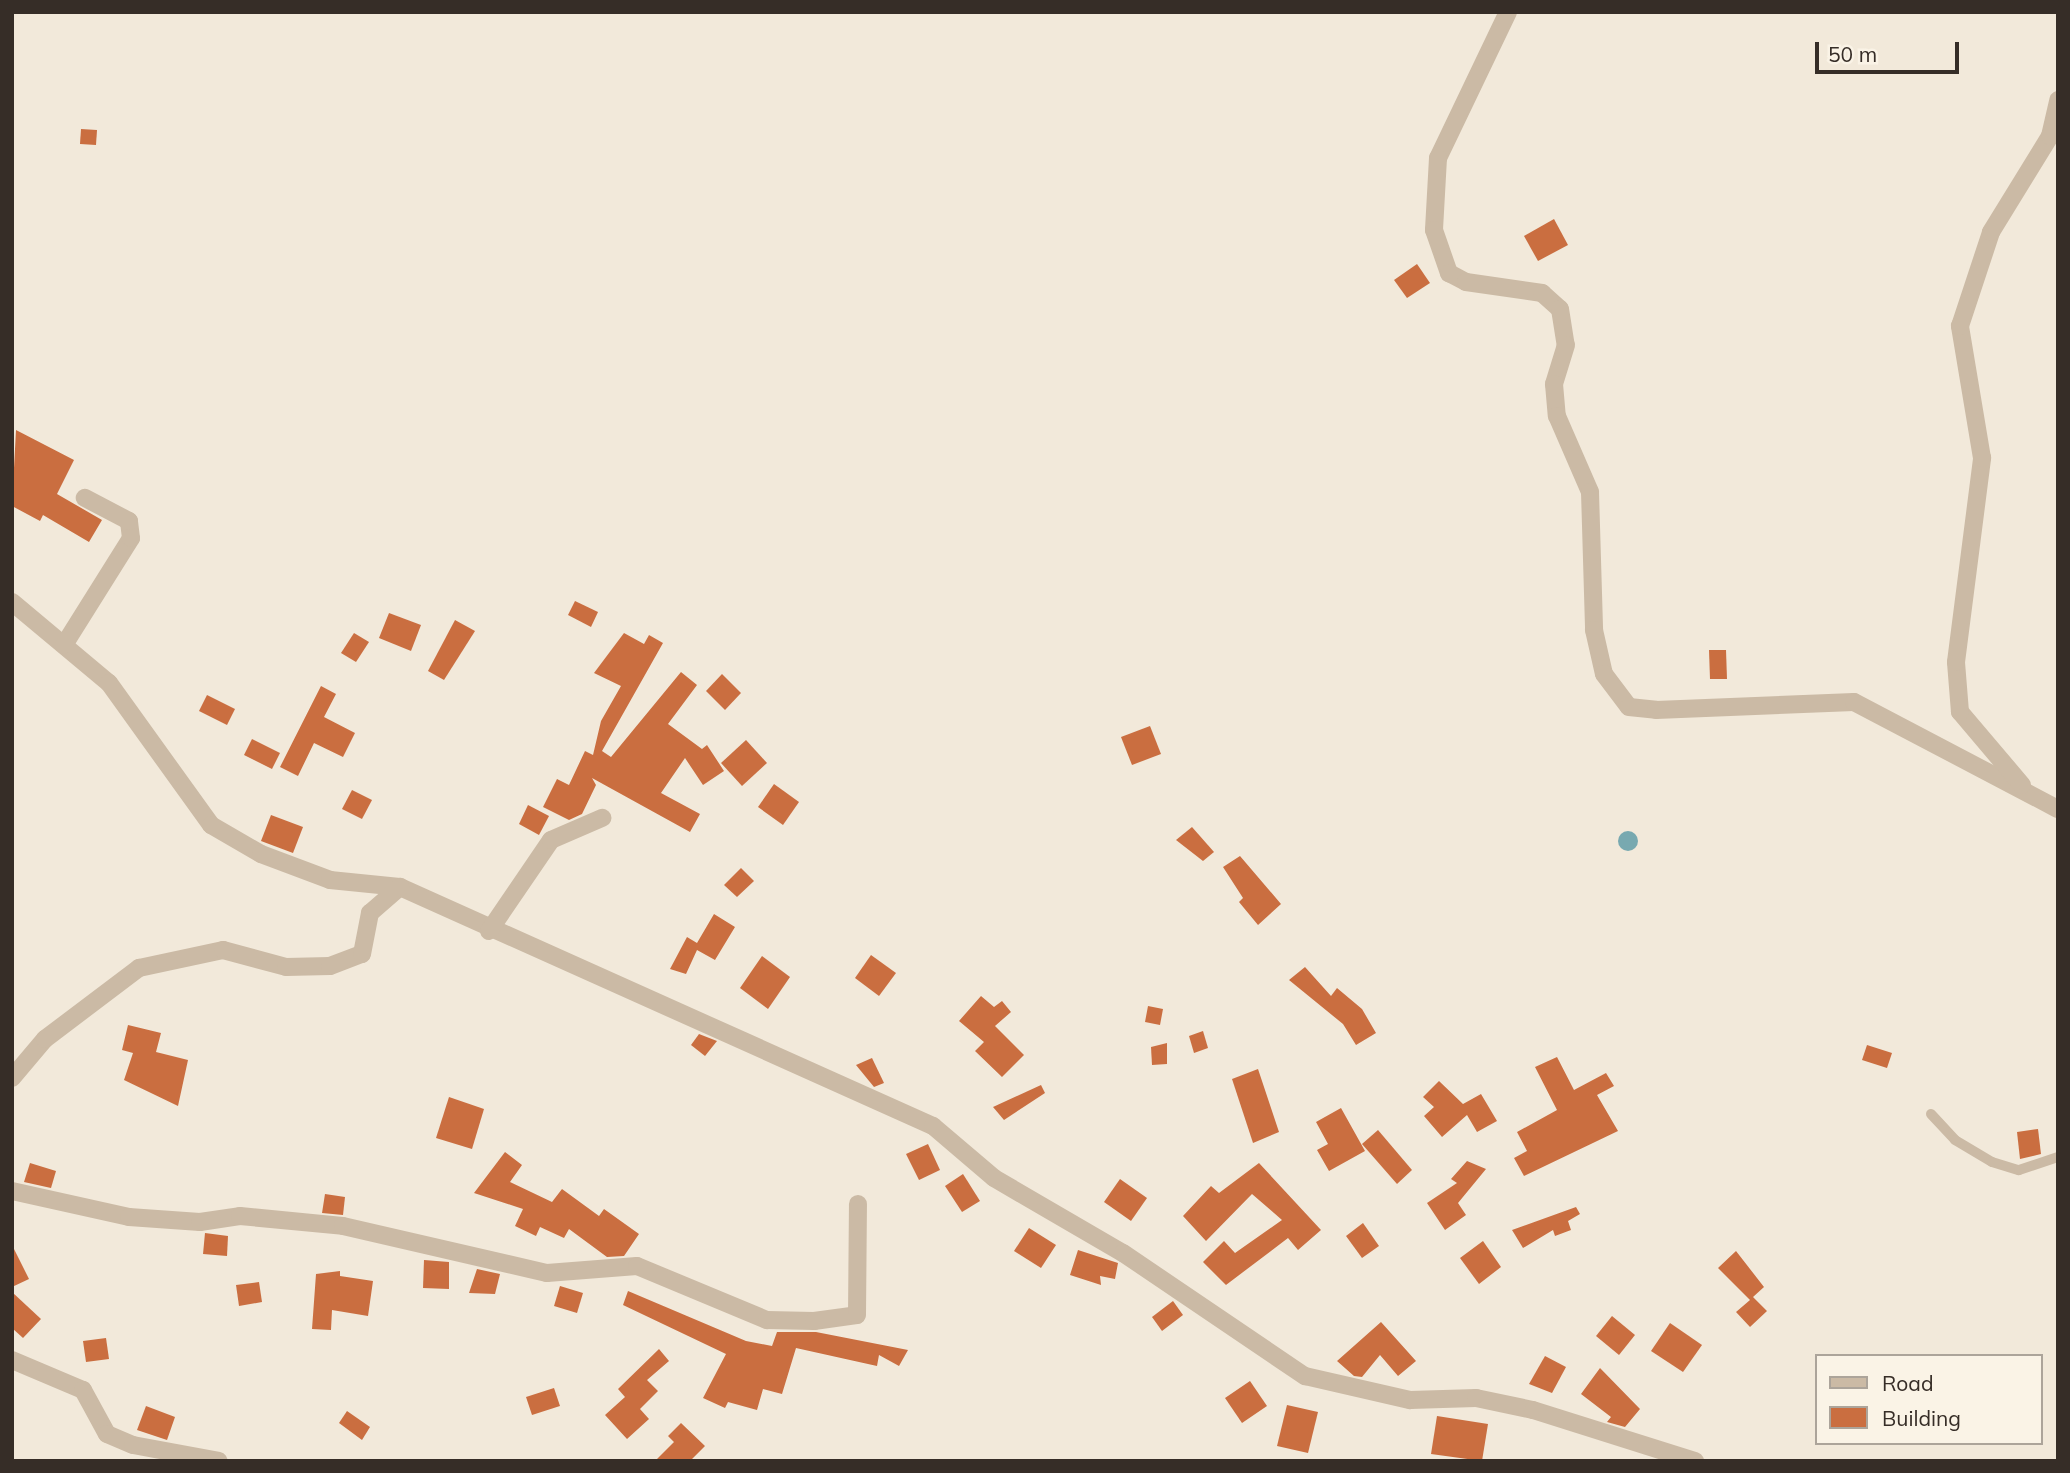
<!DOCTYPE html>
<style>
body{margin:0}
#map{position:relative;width:2070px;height:1473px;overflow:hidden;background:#f2e9da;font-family:Mulish,sans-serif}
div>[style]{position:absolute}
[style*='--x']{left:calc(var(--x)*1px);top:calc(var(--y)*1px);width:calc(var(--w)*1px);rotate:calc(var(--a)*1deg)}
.water>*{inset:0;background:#78a9b0}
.round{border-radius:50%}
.building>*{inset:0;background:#ca6e40}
.service>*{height:10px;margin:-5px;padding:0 5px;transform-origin:5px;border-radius:5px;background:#cbbaa5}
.minor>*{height:18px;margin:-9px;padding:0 9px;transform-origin:9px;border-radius:9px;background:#cbbaa5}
span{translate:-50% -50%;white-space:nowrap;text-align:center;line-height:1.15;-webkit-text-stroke:5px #faf3e6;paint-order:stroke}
.frame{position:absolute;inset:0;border:14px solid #362d27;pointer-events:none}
.legend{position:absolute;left:1815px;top:1354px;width:228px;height:91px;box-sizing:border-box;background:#faf3e6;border:2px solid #aca49a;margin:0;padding:9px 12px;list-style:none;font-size:21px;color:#362d27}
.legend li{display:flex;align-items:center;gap:14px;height:35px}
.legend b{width:35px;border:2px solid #aca49a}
.scale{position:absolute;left:1815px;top:42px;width:144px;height:32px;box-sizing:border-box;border:4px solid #362d27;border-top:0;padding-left:9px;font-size:21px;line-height:24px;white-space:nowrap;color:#362d27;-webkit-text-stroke:5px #faf3e6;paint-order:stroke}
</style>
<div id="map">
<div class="water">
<div class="round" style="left:1618px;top:831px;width:20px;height:20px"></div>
</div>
<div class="building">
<div style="clip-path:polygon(81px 129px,97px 130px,96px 145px,80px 144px)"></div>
<div style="clip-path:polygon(1554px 219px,1568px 245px,1538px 261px,1524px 236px)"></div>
<div style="clip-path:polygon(1417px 264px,1430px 283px,1407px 298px,1394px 280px)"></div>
<div style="clip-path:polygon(16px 430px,74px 460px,57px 494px,102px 520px,89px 542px,43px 515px,40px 521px,12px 506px)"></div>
<div style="clip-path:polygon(575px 601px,598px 612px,591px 627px,568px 615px)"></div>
<div style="clip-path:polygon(389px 613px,421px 625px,411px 651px,379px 638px)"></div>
<div style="clip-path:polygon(455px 620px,475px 631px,444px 680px,428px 671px)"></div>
<div style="clip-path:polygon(354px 633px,369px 642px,356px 662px,341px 653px)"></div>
<div style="clip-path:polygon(624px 633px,644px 644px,649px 635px,663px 643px,602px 751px,611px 757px,681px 672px,697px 685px,668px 724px,702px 749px,707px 745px,724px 771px,703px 785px,685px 758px,661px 793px,700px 814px,690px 832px,592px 778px,596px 785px,582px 814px,569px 820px,543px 807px,557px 779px,569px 785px,585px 751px,593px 755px,601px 721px,621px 686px,594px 673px)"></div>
<div style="clip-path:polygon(1709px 650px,1726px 650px,1727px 679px,1710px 679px)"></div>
<div style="clip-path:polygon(722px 674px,741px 693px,725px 710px,706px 691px)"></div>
<div style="clip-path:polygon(321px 686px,336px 694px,324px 717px,355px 733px,343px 757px,314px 743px,298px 776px,280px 767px)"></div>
<div style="clip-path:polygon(207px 695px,235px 709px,227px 725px,199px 711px)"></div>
<div style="clip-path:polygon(1150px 726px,1161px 754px,1132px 765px,1121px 737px)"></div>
<div style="clip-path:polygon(252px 739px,280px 753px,272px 769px,244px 755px)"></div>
<div style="clip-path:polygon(746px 740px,767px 763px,742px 786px,721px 763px)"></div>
<div style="clip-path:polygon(774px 784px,799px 802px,783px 825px,758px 807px)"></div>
<div style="clip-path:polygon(352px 790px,372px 800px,362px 819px,342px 809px)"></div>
<div style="clip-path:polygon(528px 805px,549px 816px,539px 835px,519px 824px)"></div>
<div style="clip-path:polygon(271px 815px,303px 827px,293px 853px,261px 841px)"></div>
<div style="clip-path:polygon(1192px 827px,1214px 852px,1203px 861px,1176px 840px)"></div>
<div style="clip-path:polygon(1240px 856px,1281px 904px,1258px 925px,1239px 902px,1243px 898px,1223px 867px)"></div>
<div style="clip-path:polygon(741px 868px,754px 881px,737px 897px,724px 885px)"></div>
<div style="clip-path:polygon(714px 914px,735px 927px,715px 960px,697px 950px,686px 974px,670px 969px,687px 937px,697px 943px)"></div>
<div style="clip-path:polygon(871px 955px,896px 973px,879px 996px,855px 978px)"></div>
<div style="clip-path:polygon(762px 956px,790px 977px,768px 1009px,740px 988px)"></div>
<div style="clip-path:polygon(1305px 967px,1331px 996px,1337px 988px,1362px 1009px,1376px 1033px,1356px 1045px,1343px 1024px,1289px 980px)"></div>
<div style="clip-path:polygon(981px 996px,994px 1007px,1002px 1001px,1011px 1012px,995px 1026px,1024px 1055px,1002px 1077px,975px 1051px,984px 1042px,959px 1021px)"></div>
<div style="clip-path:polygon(1148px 1006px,1163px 1009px,1160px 1025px,1145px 1022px)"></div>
<div style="clip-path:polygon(128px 1025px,161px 1033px,156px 1052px,188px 1060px,178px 1106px,124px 1080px,133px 1053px,122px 1050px)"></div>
<div style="clip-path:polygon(1203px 1031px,1208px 1048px,1194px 1053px,1189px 1036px)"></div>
<div style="clip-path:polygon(699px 1034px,717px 1041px,705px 1056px,691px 1045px)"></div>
<div style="clip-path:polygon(1167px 1043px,1167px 1064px,1152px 1065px,1151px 1047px)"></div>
<div style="clip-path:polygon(1867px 1045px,1892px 1053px,1887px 1068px,1862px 1060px)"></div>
<div style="clip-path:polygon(1557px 1057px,1574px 1090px,1606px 1073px,1614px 1086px,1597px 1095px,1618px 1131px,1524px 1176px,1514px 1158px,1527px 1151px,1517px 1132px,1557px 1110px,1535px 1067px)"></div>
<div style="clip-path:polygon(872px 1058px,884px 1083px,874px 1087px,856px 1065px)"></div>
<div style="clip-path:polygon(1258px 1069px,1279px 1132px,1253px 1143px,1232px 1079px)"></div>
<div style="clip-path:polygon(1439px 1081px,1463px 1104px,1481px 1094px,1497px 1121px,1477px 1132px,1467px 1115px,1442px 1137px,1424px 1116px,1434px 1107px,1423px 1097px)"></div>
<div style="clip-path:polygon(1041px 1085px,1045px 1093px,1004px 1120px,993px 1107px)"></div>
<div style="clip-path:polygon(449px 1097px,484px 1109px,472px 1149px,436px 1138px)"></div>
<div style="clip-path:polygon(1341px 1108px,1365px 1151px,1329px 1171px,1317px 1150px,1328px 1144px,1316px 1122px)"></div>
<div style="clip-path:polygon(2038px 1129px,2041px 1154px,2020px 1159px,2017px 1132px)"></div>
<div style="clip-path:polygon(1378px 1130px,1412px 1170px,1397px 1184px,1362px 1144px)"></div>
<div style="clip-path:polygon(928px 1144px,940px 1170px,919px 1180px,906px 1154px)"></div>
<div style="clip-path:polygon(505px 1152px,522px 1165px,510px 1182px,552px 1202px,562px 1189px,599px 1216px,604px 1209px,639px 1234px,624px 1256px,607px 1257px,569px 1229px,564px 1238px,540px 1227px,536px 1236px,515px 1226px,523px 1209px,474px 1193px)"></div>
<div style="clip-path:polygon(1467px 1161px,1486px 1169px,1458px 1203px,1466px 1215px,1445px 1230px,1427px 1203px,1457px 1183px,1451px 1179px)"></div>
<div style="clip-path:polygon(30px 1163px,56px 1171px,51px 1188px,24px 1182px)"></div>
<div style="clip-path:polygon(1259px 1163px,1321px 1230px,1298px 1250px,1288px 1238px,1226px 1285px,1203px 1262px,1224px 1241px,1235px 1253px,1282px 1220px,1252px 1194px,1206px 1241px,1183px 1216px,1211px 1186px,1219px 1193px)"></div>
<div style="clip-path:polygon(963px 1174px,980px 1201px,962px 1212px,945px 1186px)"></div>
<div style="clip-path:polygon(1120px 1179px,1147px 1198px,1131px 1221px,1104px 1202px)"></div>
<div style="clip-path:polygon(325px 1194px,345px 1197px,343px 1215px,322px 1213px)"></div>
<div style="clip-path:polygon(1576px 1207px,1580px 1214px,1568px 1221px,1571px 1230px,1555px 1236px,1553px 1230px,1523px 1248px,1512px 1230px)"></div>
<div style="clip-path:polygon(1363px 1223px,1379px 1246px,1362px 1258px,1346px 1236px)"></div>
<div style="clip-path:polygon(1029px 1228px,1056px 1245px,1041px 1268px,1014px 1251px)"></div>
<div style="clip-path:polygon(205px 1233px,228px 1236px,227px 1256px,203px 1254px)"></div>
<div style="clip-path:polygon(1483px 1241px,1501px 1267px,1479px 1284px,1460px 1258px)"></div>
<div style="clip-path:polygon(12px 1245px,29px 1279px,12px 1287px)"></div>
<div style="clip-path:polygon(1078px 1250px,1118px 1263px,1115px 1279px,1100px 1276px,1101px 1285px,1070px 1275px)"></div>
<div style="clip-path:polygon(1736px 1251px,1764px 1287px,1753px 1297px,1767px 1311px,1750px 1327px,1736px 1312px,1750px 1300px,1718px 1268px)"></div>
<div style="clip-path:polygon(424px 1260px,449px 1262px,449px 1289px,423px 1288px)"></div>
<div style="clip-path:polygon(477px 1269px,500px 1274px,495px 1294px,469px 1293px)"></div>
<div style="clip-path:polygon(340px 1271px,340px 1276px,373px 1281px,368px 1316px,332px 1310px,331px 1330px,312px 1329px,316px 1274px)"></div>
<div style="clip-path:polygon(259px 1282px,262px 1302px,239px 1306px,236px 1285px)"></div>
<div style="clip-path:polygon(560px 1286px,583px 1293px,577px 1313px,554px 1306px)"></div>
<div style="clip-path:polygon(628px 1291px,746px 1341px,772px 1346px,777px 1332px,816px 1332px,908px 1350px,899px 1366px,879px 1355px,877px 1366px,796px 1348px,782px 1394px,763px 1389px,757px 1410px,728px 1402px,725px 1408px,703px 1398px,726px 1354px,623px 1305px)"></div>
<div style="clip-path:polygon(12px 1292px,41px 1319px,23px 1338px,12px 1328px)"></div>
<div style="clip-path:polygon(1173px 1301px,1183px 1315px,1162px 1331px,1152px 1317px)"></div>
<div style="clip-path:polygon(1612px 1316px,1635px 1335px,1619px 1355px,1596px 1336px)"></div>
<div style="clip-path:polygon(1381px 1322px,1416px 1361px,1398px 1376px,1380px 1355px,1362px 1377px,1354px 1376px,1337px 1361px)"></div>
<div style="clip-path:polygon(1670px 1323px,1702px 1345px,1683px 1372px,1651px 1351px)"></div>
<div style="clip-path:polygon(106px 1338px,109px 1359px,86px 1362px,83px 1341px)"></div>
<div style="clip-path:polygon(659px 1349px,669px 1361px,647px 1380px,658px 1391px,640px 1409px,649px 1419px,627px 1439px,605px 1415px,625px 1397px,618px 1389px)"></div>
<div style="clip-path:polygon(1545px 1356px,1566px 1367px,1552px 1393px,1529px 1384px)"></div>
<div style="clip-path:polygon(1600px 1368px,1640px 1409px,1625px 1427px,1607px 1422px,1611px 1417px,1581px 1394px)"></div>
<div style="clip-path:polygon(1250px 1381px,1267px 1406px,1242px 1423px,1225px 1398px)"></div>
<div style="clip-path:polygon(554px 1388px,560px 1406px,532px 1415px,526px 1397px)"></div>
<div style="clip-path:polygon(1287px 1405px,1318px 1412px,1308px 1453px,1277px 1446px)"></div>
<div style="clip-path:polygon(146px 1406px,175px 1417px,167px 1440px,137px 1430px)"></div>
<div style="clip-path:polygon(347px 1411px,370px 1427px,362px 1440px,339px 1423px)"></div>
<div style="clip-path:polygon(1437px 1416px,1488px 1424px,1482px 1461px,1431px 1454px)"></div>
<div style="clip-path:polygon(681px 1423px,705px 1446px,690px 1461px,655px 1461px,674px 1442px,668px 1436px)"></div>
</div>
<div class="service">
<div style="--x:1931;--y:1114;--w:35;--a:47"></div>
<div style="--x:1955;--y:1140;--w:43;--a:30.7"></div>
<div style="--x:1992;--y:1162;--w:28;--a:17"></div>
<div style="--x:2019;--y:1170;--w:41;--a:-18.4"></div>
</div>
<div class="minor">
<div style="--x:1508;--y:12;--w:162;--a:115.6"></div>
<div style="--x:1438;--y:158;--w:72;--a:93.2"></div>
<div style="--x:1434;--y:230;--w:46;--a:70.8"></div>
<div style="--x:1449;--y:273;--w:19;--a:28"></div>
<div style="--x:1466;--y:282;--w:77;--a:8.2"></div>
<div style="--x:1542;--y:293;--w:24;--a:42"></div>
<div style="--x:1560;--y:309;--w:36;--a:81"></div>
<div style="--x:1566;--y:345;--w:41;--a:107.1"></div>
<div style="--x:1554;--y:384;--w:32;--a:85"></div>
<div style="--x:1557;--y:416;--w:83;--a:66.5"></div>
<div style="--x:1590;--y:492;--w:138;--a:88.3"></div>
<div style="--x:1594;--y:630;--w:45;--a:77.2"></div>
<div style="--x:1604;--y:674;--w:41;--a:52.9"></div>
<div style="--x:1629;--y:707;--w:27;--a:6"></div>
<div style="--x:1656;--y:710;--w:198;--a:-2.3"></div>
<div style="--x:1854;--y:702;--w:230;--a:27.7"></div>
<div style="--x:12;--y:602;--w:126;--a:39.9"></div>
<div style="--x:109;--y:683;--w:175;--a:54.3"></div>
<div style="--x:211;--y:825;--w:58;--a:30.1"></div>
<div style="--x:261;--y:854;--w:74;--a:20.6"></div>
<div style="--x:330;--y:880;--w:70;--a:5.7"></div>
<div style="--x:400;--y:887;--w:584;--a:24.15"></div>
<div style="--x:933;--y:1126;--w:80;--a:40.4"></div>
<div style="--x:994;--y:1178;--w:149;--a:30.2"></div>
<div style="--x:1123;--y:1253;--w:220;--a:34.1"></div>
<div style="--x:1305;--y:1376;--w:108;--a:12.9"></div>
<div style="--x:1410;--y:1400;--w:66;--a:-1.7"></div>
<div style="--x:1476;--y:1398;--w:58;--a:11.9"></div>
<div style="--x:1533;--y:1410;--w:170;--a:17.5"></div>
<div style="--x:64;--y:645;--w:126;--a:-57.9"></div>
<div style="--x:131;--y:538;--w:17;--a:-97"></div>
<div style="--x:129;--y:521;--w:50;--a:-152.4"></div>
<div style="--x:2022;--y:785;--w:96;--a:-130.3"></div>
<div style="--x:1960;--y:712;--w:50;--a:-94.6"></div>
<div style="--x:1956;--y:662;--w:206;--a:-82.7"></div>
<div style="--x:1982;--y:458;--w:134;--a:-99.5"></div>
<div style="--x:1960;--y:326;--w:99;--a:-71.7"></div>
<div style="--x:1991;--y:232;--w:113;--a:-58.4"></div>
<div style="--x:2050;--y:136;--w:37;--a:-77"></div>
<div style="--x:489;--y:931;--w:110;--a:-55.7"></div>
<div style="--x:551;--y:840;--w:56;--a:-23.3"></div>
<div style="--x:12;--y:1078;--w:51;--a:-49.8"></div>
<div style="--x:45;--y:1039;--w:118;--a:-37.1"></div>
<div style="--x:139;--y:968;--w:86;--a:-12.1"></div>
<div style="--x:223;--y:950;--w:65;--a:15.1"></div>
<div style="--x:286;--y:967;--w:44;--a:-1.3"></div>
<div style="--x:330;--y:966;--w:34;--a:-21"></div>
<div style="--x:362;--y:954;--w:42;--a:-79"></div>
<div style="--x:370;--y:913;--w:40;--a:-41"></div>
<div style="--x:12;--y:1191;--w:120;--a:12.5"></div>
<div style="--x:129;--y:1217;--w:71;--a:4"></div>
<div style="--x:200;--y:1222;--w:40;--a:-8.5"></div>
<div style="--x:240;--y:1216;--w:103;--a:5.5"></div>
<div style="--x:343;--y:1226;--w:209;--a:13"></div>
<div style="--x:547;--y:1273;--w:90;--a:-4.4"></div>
<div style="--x:637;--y:1266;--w:141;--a:22.6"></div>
<div style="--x:767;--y:1320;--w:47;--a:1.2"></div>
<div style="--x:814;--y:1321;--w:43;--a:-7.9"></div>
<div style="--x:857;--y:1315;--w:111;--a:-89.5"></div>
<div style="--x:12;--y:1360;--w:77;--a:22.9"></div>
<div style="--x:83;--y:1390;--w:50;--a:61.4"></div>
<div style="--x:107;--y:1434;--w:28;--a:23"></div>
<div style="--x:133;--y:1445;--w:87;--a:10.5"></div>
</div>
<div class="frame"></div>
<ul class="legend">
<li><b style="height:9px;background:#cbbaa5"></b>Road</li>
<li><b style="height:19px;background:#ca6e40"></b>Building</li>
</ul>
<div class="scale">50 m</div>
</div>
